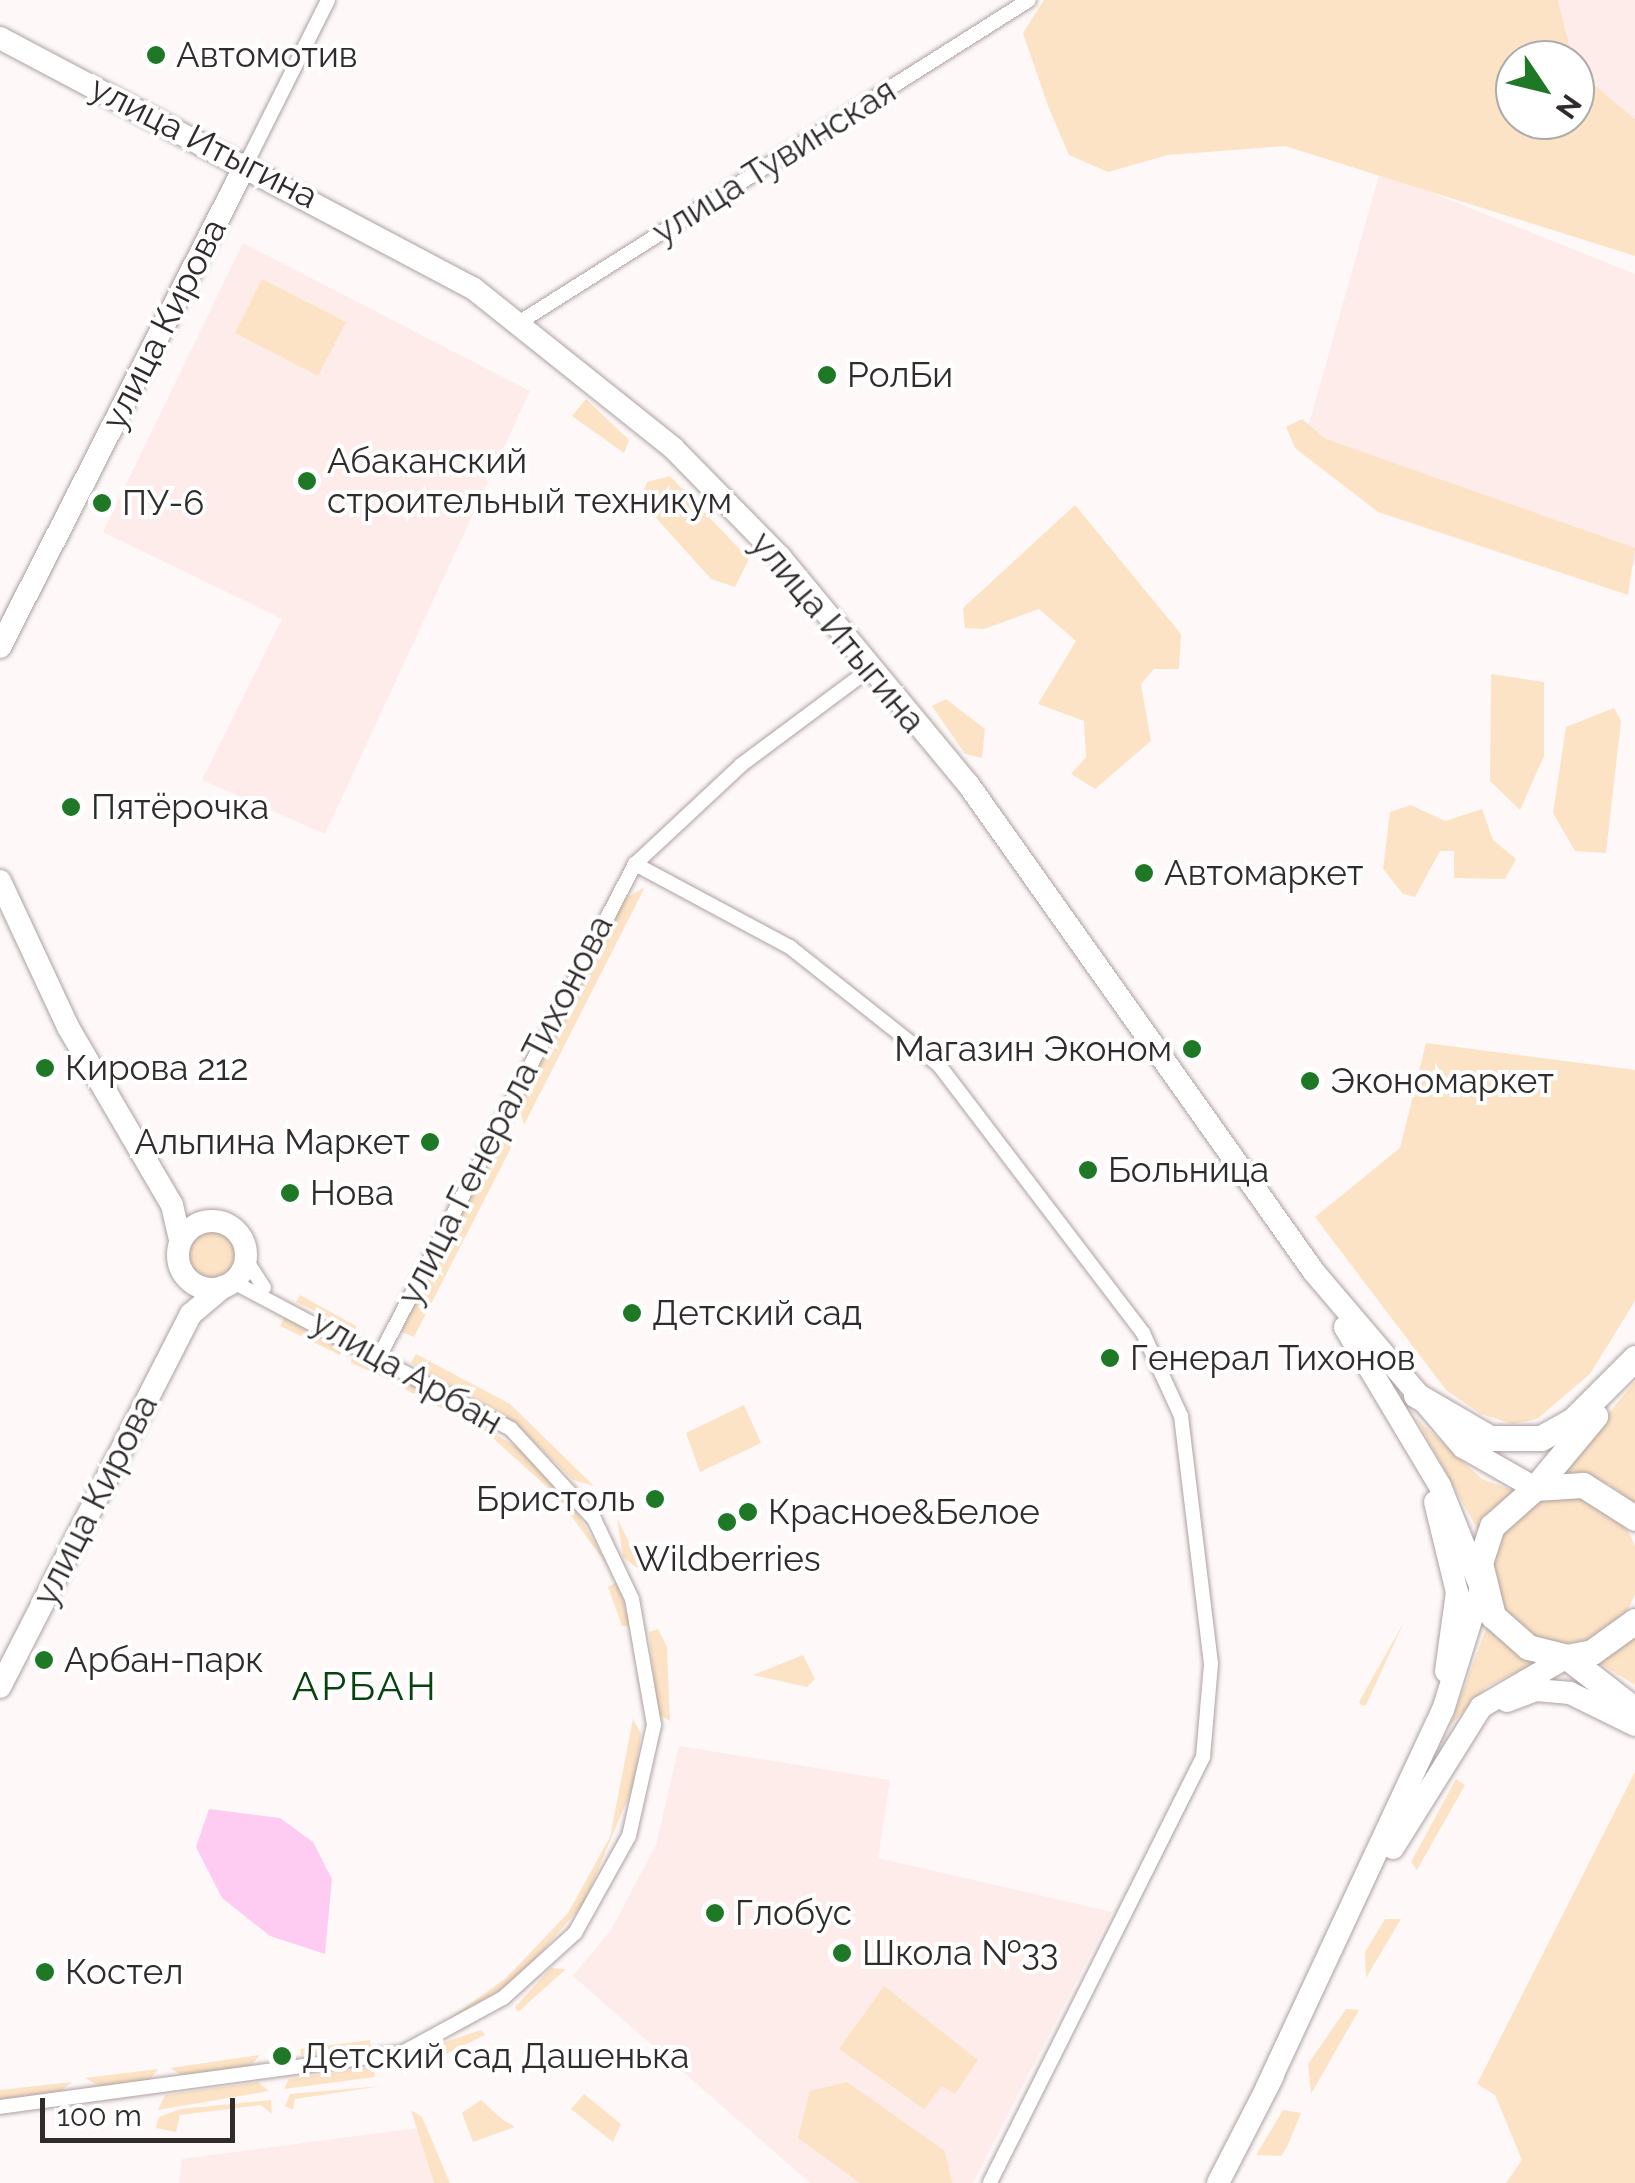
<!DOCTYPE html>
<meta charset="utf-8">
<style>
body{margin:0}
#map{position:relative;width:1635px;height:2183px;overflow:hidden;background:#fef8f8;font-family:Raleway,sans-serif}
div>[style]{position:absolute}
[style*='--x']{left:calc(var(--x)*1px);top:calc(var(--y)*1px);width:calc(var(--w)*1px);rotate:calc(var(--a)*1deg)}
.built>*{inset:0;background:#feecea}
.green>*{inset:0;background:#fde3c5}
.round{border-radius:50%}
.water>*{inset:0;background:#feccf2}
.roads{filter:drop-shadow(0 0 2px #ada1a0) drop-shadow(0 0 2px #ada1a0)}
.street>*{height:14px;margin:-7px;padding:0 7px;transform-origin:7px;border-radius:7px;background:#fff}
.primary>*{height:22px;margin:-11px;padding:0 11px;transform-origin:11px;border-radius:11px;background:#fff}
.primary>.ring{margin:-11px;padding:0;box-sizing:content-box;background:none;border:22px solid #fff;border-radius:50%}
.highway>*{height:25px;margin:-12.5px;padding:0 12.5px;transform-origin:12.5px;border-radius:12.5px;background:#fff}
.dots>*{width:28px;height:28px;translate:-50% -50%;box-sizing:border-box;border:5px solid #fff;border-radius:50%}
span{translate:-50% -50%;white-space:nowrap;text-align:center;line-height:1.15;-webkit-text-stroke:8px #fff;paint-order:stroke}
.poi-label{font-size:35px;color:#312c2c}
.left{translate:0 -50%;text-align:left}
.right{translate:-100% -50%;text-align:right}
.street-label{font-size:35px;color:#312c2c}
.quarter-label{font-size:40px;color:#08430f;letter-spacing:2.5px}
.north{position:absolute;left:1495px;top:40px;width:100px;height:100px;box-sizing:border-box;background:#fff;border:2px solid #adabab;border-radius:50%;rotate:125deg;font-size:28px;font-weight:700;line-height:40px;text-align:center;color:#312c2c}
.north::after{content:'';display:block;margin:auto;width:35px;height:45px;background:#1f7826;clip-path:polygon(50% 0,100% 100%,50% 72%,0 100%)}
.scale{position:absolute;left:40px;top:2098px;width:195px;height:45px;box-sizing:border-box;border:5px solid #312c2c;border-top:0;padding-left:12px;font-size:30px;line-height:35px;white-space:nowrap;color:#312c2c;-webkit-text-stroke:8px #fff;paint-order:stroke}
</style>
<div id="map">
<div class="built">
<div style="clip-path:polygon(1558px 0,1635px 0,1635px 119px,1578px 80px)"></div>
<div style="clip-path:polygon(1380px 172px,1635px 274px,1635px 566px,1305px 438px)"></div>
<div style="clip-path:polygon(243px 243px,530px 391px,325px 834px,202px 780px,282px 619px,103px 532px)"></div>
<div style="clip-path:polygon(679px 1746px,890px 1780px,878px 1858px,1112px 1912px,973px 2183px,810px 2183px,573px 1976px,611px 1930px,656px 1845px)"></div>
<div style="clip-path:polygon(418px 2128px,434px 2183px,179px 2183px,182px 2159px)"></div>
</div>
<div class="green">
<div style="clip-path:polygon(1044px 0,1558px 0,1573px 60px,1515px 60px,1515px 120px,1575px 120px,1575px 69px,1635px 119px,1635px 256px,1285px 146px,1168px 155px,1108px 172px,1069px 155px,1048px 106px,1023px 33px)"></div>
<div style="clip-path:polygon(262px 279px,346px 322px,318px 376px,235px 333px)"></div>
<div style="clip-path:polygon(586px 399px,629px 440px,624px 453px,572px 416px)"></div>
<div style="clip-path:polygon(1302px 419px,1326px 439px,1635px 548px,1628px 595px,1378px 512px,1295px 448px,1286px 427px)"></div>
<div style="clip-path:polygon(670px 476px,749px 559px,735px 587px,711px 579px,640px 500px,647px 482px)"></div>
<div style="clip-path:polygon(1075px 505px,1181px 634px,1179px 669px,1154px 669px,1141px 684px,1151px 741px,1095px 789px,1071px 774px,1086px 757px,1084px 721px,1038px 704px,1076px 641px,1039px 609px,984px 629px,965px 628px,963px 608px)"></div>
<div style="clip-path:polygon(1491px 674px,1544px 682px,1544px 756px,1520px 810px,1490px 781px)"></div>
<div style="clip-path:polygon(946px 699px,985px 729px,982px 758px,965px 754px,932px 706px)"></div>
<div style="clip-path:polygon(1614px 708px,1621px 721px,1606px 853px,1575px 851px,1553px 813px,1566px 727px)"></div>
<div style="clip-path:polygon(1411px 805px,1445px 821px,1482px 809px,1493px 840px,1516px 859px,1505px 879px,1454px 878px,1454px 851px,1440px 851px,1415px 897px,1403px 894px,1383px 869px,1390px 812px)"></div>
<div style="clip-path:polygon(645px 887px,524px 1125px,518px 1103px,621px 901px)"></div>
<div style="clip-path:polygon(1426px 1043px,1635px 1070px,1635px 1301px,1590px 1374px,1537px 1419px,1513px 1424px,1481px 1414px,1446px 1390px,1315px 1217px,1400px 1148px)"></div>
<div style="clip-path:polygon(516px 1138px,414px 1337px,400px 1331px,497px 1142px)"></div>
<div class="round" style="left:183px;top:1225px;width:58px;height:58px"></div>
<div style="clip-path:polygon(300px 1295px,356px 1326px,356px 1330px,296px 1302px)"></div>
<div style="clip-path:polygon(284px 1318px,345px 1350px,342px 1356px,280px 1326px)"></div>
<div style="clip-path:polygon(352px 1353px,396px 1374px,392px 1381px,351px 1363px)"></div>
<div style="clip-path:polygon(416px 1354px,510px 1404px,594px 1486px,573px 1480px,517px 1425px,411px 1363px)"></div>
<div style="clip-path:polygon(404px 1379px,520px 1449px,569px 1499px,614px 1575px,557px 1496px,486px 1432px,401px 1387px)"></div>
<div style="clip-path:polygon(1635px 1381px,1635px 1504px,1609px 1484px,1560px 1474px)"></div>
<div style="clip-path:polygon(744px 1405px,761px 1443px,700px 1472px,686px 1433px)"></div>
<div style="clip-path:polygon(1416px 1418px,1482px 1479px,1515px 1491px,1480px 1534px)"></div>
<div class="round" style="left:1493px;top:1497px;width:146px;height:146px"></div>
<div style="clip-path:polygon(617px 1518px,640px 1564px,637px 1568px,623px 1557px)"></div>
<div style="clip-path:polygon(617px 1582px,631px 1626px,622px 1626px,608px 1587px)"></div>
<div style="clip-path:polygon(1404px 1622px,1366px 1705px,1362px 1706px,1359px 1702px)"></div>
<div style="clip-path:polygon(1488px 1623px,1539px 1661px,1486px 1687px,1450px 1726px)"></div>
<div style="clip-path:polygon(658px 1629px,667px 1647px,670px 1721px,658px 1714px,649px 1632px)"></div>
<div style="clip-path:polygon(1635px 1635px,1635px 1685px,1594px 1660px)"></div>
<div style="clip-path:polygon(803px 1655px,815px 1679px,807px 1687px,753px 1675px)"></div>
<div style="clip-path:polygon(633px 1719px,641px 1734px,634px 1784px,584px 1903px,518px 1979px,435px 2029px,506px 1978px,568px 1913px,610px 1837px)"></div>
<div style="clip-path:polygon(1635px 1772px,1635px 2183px,1506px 2183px,1522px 2160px,1495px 2095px,1477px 2084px)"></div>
<div style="clip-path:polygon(1456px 1779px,1465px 1785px,1417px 1870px,1411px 1862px)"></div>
<div style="clip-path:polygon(1385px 1919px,1401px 1919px,1366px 1978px,1365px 1952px)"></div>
<div style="clip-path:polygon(551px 1968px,566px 1969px,518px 2012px,515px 2007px)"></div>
<div style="clip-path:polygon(884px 1986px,978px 2060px,955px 2094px,942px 2086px,924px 2109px,839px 2049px)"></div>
<div style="clip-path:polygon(1346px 2009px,1359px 2010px,1311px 2094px,1308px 2064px)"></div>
<div style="clip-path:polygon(481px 2030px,485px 2035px,444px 2055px,439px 2044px)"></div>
<div style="clip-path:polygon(370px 2040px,371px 2050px,301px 2055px,300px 2049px)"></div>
<div style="clip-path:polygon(260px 2055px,249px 2068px,185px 2077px,170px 2068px)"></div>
<div style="clip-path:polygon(373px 2067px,375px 2077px,284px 2089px,289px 2079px)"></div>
<div style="clip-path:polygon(158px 2069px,149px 2081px,101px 2087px,85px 2078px)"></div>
<div style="clip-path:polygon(72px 2082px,60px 2092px,0 2101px,0 2090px)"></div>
<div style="clip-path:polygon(258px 2082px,269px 2091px,158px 2110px,165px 2095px)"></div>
<div style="clip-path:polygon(847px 2082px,945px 2151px,952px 2183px,860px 2183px,798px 2138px,810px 2091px)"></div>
<div style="clip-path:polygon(382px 2086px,295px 2099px,293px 2110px,285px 2106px,290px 2094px)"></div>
<div style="clip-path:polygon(584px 2094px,621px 2124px,613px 2142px,571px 2109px)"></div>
<div style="clip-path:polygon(271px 2100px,272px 2114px,261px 2105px,180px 2115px,176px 2132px,156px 2128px,159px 2117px,181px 2109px)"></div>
<div style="clip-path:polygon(481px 2100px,502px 2119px,515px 2127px,473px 2142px,462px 2113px)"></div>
<div style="clip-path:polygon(411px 2110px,422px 2117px,450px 2183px,434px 2183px)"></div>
<div style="clip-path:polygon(1283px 2110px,1301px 2113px,1287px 2147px,1281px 2156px,1256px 2155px)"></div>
</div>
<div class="water">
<div style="clip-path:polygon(209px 1809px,280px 1818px,313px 1842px,332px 1879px,325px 1954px,270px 1936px,222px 1898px,196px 1847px)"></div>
</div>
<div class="roads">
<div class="street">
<div style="--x:246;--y:164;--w:183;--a:-63.4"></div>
<div style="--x:520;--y:322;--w:602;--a:-32.32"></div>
<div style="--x:635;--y:864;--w:176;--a:28.2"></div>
<div style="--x:790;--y:947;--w:190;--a:38.4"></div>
<div style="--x:939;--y:1065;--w:337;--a:52.7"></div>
<div style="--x:1143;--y:1333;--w:91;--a:65.4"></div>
<div style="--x:1181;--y:1416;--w:250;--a:83.1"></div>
<div style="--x:1211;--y:1664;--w:93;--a:94.9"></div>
<div style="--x:1203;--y:1757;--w:476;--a:116.6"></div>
<div style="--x:246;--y:1260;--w:33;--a:57"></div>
<div style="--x:379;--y:1357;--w:556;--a:-62.56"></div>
<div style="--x:635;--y:864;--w:145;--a:-43"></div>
<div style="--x:741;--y:765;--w:157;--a:-36.7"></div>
<div style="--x:0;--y:2107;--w:406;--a:-7.7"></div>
<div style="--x:402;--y:2053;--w:115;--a:-28.6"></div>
<div style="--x:503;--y:1998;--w:97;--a:-42.1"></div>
<div style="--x:575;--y:1933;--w:111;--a:-60.9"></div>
<div style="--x:629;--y:1836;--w:114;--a:-77.3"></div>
<div style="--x:654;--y:1725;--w:128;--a:-99.9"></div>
<div style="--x:632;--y:1599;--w:89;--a:-115.4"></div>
<div style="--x:594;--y:1519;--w:122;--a:-132.7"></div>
<div style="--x:511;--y:1429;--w:314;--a:-152.1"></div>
</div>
<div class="primary">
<div style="--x:0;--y:38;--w:536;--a:27.9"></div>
<div style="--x:474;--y:289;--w:255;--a:38.6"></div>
<div style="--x:673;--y:448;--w:153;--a:45.5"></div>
<div style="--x:780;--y:557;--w:295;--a:50.4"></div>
<div style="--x:968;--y:784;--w:598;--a:54.66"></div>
<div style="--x:1314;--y:1272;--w:230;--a:49.6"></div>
<div style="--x:1463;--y:1447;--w:83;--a:29.7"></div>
<div style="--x:0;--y:647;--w:542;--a:-63.01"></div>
<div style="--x:0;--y:881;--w:161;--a:65"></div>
<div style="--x:68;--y:1027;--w:206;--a:59.7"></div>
<div style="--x:172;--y:1205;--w:37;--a:77"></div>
<div class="ring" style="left:178px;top:1221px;width:46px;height:46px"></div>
<div style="--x:1435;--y:1502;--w:93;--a:76.3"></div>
<div style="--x:1457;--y:1592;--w:80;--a:97.9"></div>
<div style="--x:0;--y:1687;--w:419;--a:-62.9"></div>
<div style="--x:191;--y:1314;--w:42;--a:-40.2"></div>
<div style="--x:1507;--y:1701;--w:31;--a:-21"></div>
<div style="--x:1536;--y:1690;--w:34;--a:5"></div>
<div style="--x:1570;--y:1693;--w:72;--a:26.2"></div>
<div style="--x:1393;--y:1848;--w:166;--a:-58"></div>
<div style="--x:1481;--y:1707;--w:99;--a:-30.2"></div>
<div style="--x:1266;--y:2089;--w:418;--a:-65"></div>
<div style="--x:1443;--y:1710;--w:128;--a:-72.7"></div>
<div style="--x:1481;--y:1588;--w:110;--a:-111.9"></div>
<div style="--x:1440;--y:1486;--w:185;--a:-120.9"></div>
<div style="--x:1218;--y:2183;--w:120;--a:-62.8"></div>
</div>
<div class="highway">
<div style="--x:1416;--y:1395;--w:86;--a:30.2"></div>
<div style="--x:1490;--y:1438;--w:51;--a:0"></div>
<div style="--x:1541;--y:1438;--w:35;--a:-29"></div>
<div style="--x:1572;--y:1421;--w:89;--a:-45"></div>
<div style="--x:1535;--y:1488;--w:94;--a:-50.2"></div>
<div style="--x:1635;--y:1518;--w:62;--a:-147.6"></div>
<div style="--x:1583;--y:1485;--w:48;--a:176.4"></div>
<div style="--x:1535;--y:1488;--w:57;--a:138.5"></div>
<div style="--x:1492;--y:1526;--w:39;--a:108"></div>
<div style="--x:1480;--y:1563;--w:55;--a:76.2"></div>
<div style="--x:1493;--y:1616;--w:47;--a:41.5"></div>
<div style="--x:1528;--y:1647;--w:40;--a:14.4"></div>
<div style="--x:1567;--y:1657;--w:25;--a:-11"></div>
<div style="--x:1592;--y:1652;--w:53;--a:-35.8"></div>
<div style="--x:1567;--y:1657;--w:86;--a:37.9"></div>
</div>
</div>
<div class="dots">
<div style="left:156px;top:55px;background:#1f7826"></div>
<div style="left:827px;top:375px;background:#1f7826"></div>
<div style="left:307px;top:481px;background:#1f7826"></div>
<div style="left:102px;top:503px;background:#1f7826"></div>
<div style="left:71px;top:807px;background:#1f7826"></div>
<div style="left:1144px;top:873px;background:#1f7826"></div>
<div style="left:1192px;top:1049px;background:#1f7826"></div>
<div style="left:45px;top:1068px;background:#1f7826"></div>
<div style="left:1310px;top:1081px;background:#1f7826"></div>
<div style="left:430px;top:1142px;background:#1f7826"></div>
<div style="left:1088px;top:1170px;background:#1f7826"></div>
<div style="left:290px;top:1193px;background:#1f7826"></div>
<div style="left:632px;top:1313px;background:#1f7826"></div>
<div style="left:1110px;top:1358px;background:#1f7826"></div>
<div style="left:655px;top:1499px;background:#1f7826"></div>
<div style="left:748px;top:1512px;background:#1f7826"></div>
<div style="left:727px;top:1522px;background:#1f7826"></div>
<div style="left:44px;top:1660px;background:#1f7826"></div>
<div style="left:715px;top:1913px;background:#1f7826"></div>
<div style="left:842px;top:1953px;background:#1f7826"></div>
<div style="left:45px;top:1972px;background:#1f7826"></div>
<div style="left:282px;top:2056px;background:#1f7826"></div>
</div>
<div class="poi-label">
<span class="left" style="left:176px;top:55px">Автомотив</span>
<span class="left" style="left:847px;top:375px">РолБи</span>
<span class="left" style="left:327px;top:481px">Абаканский<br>строительный техникум</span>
<span class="left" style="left:122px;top:503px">ПУ-6</span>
<span class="left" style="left:91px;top:807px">Пятёрочка</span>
<span class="left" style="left:1164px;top:873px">Автомаркет</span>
<span class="right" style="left:1172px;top:1049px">Магазин Эконом</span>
<span class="left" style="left:65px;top:1068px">Кирова 212</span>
<span class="left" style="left:1330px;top:1081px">Экономаркет</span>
<span class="right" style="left:410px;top:1142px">Альпина Маркет</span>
<span class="left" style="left:1108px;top:1170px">Больница</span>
<span class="left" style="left:310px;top:1193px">Нова</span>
<span class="left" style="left:652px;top:1313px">Детский сад</span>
<span class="left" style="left:1130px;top:1358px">Генерал Тихонов</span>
<span class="right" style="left:635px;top:1499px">Бристоль</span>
<span class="left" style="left:768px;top:1512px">Красное&amp;Белое</span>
<span style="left:727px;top:1559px">Wildberries</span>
<span class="left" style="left:64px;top:1660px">Арбан-парк</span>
<span class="left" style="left:735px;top:1913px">Глобус</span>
<span class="left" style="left:862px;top:1953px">Школа №33</span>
<span class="left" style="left:65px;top:1972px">Костел</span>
<span class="left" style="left:302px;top:2056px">Детский сад Дашенька</span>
</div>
<div class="street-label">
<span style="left:204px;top:142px;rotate:27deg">улица Итыгина</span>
<span style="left:774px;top:161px;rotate:-32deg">улица Тувинская</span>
<span style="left:164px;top:324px;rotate:-63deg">улица Кирова</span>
<span style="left:838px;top:632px;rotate:50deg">улица Итыгина</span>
<span style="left:505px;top:1110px;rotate:-63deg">улица Генерала Тихонова</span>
<span style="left:407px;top:1372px;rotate:30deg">улица Арбан</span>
<span style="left:95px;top:1500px;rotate:-63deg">улица Кирова</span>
</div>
<div class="quarter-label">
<span style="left:365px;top:1686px">АРБАН</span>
</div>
<div class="north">N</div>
<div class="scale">100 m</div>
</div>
